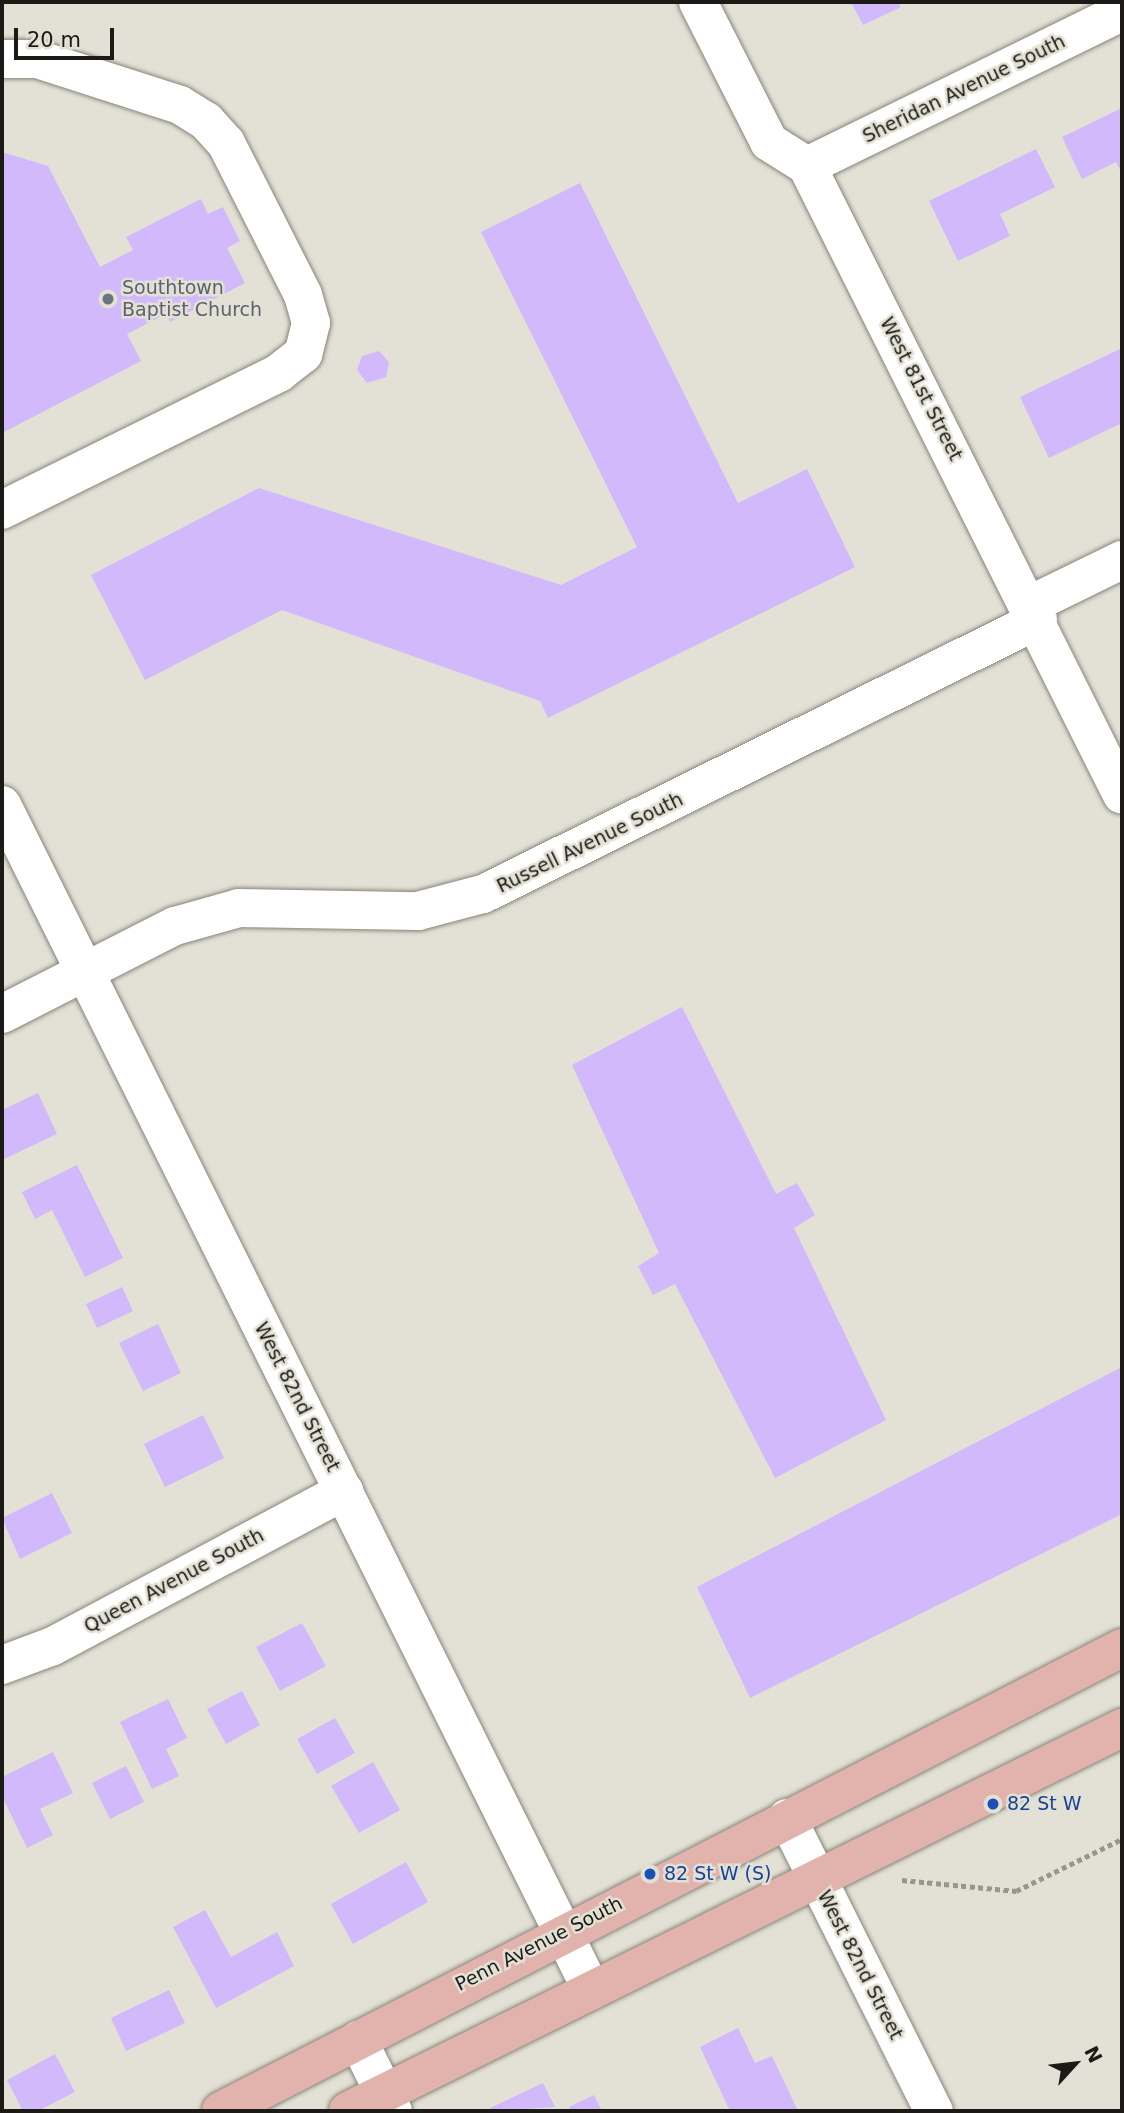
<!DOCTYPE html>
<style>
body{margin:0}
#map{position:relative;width:1124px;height:2113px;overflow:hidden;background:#e3e1d5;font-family:"DejaVu Sans",sans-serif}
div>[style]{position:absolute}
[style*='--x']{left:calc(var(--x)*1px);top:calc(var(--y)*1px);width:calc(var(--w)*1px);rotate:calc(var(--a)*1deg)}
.building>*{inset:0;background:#d1b9fc}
.path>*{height:4.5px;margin-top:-2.25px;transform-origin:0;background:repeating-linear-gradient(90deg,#98978e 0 5px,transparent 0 8.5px)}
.roads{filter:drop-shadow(0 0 2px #87857b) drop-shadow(0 0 2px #87857b)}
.minor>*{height:38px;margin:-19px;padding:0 19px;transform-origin:19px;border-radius:19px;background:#fff}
.major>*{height:38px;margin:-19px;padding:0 19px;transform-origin:19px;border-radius:19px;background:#e2b3ac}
.dots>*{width:19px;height:19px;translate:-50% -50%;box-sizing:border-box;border:4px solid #e3e1d5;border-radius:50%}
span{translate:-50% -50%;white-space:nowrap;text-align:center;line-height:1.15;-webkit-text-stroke:5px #e3e1d5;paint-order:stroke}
.street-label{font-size:19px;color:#1b1a16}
.worship-label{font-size:19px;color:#5b616d}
.left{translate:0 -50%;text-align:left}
.transit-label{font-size:19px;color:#164399}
.frame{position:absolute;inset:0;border:4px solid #1b1a16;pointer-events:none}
.north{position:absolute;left:1040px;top:2029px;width:70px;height:70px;-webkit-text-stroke:5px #e3e1d5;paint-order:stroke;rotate:63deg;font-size:19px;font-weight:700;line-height:28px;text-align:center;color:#1b1a16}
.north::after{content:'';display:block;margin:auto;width:24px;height:32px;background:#1b1a16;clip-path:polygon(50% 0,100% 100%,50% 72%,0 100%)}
.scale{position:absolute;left:14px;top:28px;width:100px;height:32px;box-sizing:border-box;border:4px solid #1b1a16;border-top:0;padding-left:9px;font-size:21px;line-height:24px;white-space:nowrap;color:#1b1a16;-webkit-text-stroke:5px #e3e1d5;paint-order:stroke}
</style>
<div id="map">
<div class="building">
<div style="clip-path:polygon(851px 2px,898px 2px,901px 7px,863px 25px)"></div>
<div style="clip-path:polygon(1122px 108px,1122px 174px,1116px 162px,1082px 179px,1062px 137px)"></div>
<div style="clip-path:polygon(1036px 149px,1055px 187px,1000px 214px,1010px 236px,958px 261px,929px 201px)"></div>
<div style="clip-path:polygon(2px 152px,48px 166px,100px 267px,133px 250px,126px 237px,201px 199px,208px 214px,223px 207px,240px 241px,227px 248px,245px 283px,170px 322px,166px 314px,127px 334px,141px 361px,2px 433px)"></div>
<div style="clip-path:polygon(580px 183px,738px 503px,807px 469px,855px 567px,548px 718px,540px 701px,282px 610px,145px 680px,91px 575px,259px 488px,561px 585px,637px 547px,481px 232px)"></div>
<div style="clip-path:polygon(1122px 348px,1122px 423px,1049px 458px,1020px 397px)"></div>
<div style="clip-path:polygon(379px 351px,389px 362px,386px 377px,367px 383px,357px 370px,362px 356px)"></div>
<div style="clip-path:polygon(682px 1007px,776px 1194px,797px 1183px,815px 1215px,794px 1228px,886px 1420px,775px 1478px,675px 1284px,653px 1295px,638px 1266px,659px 1253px,572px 1065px)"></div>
<div style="clip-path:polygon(38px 1093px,57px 1134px,2px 1160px,2px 1110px)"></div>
<div style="clip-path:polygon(77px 1165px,123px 1258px,85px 1277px,52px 1210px,35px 1219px,22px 1192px)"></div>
<div style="clip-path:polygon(122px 1287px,133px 1311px,97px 1328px,86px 1304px)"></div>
<div style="clip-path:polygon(158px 1324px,181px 1373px,143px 1391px,119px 1343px)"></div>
<div style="clip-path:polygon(1122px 1367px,1122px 1514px,750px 1698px,697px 1587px)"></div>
<div style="clip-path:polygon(203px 1415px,224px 1458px,165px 1487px,144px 1444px)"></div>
<div style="clip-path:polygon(52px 1493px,72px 1533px,20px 1559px,2px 1518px)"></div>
<div style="clip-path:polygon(302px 1623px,326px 1666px,280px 1691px,256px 1647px)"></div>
<div style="clip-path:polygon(242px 1691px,260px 1725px,226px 1744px,207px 1709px)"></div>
<div style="clip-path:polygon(168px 1699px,187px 1738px,166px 1749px,179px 1776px,152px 1789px,120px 1722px)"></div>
<div style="clip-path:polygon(335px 1718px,355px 1753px,317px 1774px,297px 1739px)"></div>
<div style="clip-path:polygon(53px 1752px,73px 1793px,40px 1809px,53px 1835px,27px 1848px,2px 1796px,2px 1777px)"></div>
<div style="clip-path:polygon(373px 1762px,400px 1810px,359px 1833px,331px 1786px)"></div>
<div style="clip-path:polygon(126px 1766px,144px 1802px,110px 1819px,92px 1783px)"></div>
<div style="clip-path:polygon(406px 1862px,428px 1902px,353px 1944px,331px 1904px)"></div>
<div style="clip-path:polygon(205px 1910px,231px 1957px,277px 1932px,294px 1966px,216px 2008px,173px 1927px)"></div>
<div style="clip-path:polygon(169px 1990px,185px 2023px,126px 2051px,111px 2018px)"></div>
<div style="clip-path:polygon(738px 2028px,755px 2063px,772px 2056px,798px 2111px,730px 2111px,700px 2047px)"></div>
<div style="clip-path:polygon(55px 2054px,75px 2092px,38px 2111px,23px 2111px,7px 2080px)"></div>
<div style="clip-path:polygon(543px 2083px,555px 2107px,491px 2111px,490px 2108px)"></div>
<div style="clip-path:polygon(594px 2095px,602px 2111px,571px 2111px,569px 2107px)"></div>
</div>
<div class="path">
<div style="--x:902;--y:1880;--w:115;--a:5.5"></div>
<div style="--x:1016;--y:1891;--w:118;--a:-26.1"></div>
</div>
<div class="roads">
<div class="minor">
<div style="--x:698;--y:2;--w:157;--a:63.1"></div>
<div style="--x:769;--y:142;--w:45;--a:32.3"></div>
<div style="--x:807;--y:166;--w:703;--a:63.4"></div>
<div style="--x:2;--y:59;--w:35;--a:0"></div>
<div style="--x:37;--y:59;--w:150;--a:17.8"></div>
<div style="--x:180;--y:105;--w:31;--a:32"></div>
<div style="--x:206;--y:121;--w:30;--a:48"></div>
<div style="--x:226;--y:143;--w:170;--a:63.1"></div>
<div style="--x:303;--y:295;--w:29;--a:74"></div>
<div style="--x:311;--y:323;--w:32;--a:104"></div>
<div style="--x:303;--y:354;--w:31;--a:142"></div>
<div style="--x:279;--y:373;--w:309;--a:153.7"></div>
<div style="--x:807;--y:166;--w:351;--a:-26.1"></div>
<div style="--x:1032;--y:604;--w:100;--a:-26.1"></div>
<div style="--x:2;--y:805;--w:1322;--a:63.55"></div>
<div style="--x:2;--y:1014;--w:194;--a:-27"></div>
<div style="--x:175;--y:926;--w:66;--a:-15.7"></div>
<div style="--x:239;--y:908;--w:179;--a:1"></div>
<div style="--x:418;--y:911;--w:67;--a:-14.7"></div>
<div style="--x:483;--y:894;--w:619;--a:-26.28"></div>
<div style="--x:2;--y:1665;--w:54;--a:-20.4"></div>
<div style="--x:53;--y:1646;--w:330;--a:-28"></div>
<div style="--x:787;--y:1818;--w:328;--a:63.4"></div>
<div style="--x:358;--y:2040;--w:79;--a:63.8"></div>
</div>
<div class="major">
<div style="--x:221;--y:2111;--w:1013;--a:-27.2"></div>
<div style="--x:348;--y:2111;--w:864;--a:-26.33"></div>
</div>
</div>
<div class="dots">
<div style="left:108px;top:299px;background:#6b7280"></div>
<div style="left:993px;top:1804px;background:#1a4fb4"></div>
<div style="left:650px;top:1874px;background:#1a4fb4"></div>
</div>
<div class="street-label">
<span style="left:964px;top:89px;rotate:-26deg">Sheridan Avenue South</span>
<span style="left:921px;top:389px;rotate:63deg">West 81st Street</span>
<span style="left:590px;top:843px;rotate:-26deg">Russell Avenue South</span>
<span style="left:297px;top:1397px;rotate:63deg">West 82nd Street</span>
<span style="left:174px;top:1581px;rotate:-28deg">Queen Avenue South</span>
<span style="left:539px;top:1944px;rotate:-27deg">Penn Avenue South</span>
<span style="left:860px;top:1965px;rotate:63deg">West 82nd Street</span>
</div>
<div class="worship-label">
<span class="left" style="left:122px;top:299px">Southtown<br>Baptist Church</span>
</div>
<div class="transit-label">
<span class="left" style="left:1007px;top:1804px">82 St W</span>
<span class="left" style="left:664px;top:1874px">82 St W (S)</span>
</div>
<div class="frame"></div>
<div class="north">N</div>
<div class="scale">20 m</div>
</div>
